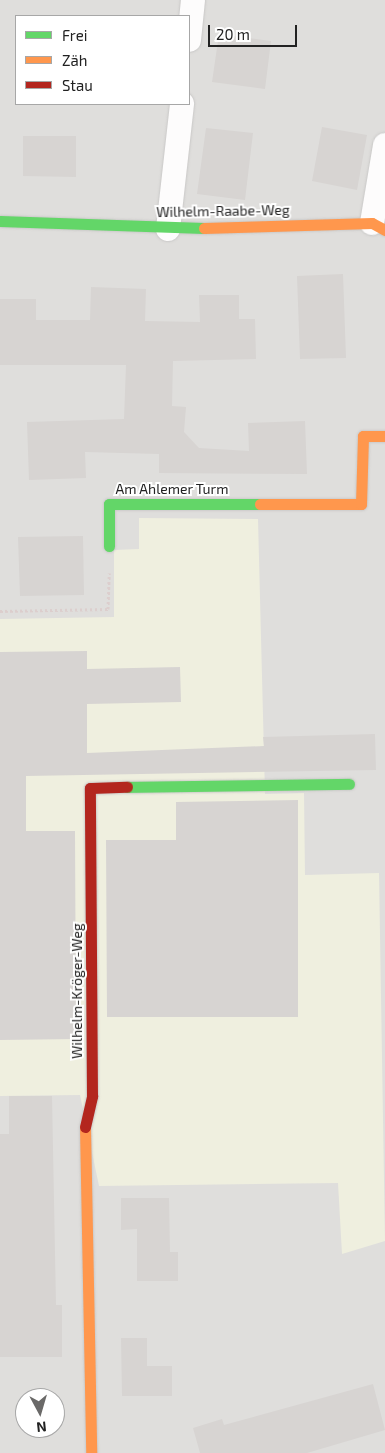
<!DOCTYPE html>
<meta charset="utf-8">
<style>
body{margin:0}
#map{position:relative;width:385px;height:1453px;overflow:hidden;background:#f0eeeb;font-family:"Exo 2",sans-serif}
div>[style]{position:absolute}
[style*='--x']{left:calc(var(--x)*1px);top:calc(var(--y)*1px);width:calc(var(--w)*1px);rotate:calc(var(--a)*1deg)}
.residential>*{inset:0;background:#dfdedc}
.farmland>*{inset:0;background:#efefdf}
.building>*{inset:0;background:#d7d4d2}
.path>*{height:3px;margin-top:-1.5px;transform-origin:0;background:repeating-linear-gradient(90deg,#dccecd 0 2.5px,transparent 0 5px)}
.roads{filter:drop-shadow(0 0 1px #c9c8c7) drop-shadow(0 0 1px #c9c8c7)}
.street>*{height:24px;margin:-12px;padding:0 12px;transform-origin:12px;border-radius:12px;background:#fdfcfc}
.fast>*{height:11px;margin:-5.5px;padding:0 5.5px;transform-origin:5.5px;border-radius:5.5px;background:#63d668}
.slow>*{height:11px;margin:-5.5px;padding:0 5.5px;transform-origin:5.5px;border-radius:5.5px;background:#ff974d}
.jam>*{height:11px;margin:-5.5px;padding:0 5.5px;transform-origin:5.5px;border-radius:5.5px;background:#b3261e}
span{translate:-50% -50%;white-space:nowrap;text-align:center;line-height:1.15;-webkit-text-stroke:4px #fff;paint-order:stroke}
.street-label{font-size:14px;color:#222}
.legend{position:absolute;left:15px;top:15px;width:175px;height:90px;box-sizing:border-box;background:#fff;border:1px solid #a7a7a7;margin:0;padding:6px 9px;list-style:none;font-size:15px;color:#222}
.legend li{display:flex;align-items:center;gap:10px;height:25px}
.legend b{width:25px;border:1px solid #a7a7a7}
.north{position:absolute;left:15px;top:1388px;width:50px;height:50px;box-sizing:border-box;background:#fff;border:1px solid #a7a7a7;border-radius:50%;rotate:174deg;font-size:14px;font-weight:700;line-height:20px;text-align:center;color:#222}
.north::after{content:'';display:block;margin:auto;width:18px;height:22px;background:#6a6968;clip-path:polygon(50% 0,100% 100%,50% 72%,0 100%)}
.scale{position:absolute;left:208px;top:25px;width:89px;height:22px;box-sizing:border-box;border:2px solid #222;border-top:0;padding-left:6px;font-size:15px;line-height:18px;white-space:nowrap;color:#222;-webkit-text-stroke:4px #fff;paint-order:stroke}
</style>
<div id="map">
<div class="residential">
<div style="clip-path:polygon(evenodd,0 0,385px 0,385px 1453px,0 1453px,0 0,16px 16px,189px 16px,189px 104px,16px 104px,16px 16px,0 0,25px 1398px,55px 1398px,55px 1428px,25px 1428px,25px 1398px)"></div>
</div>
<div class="farmland">
<div style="clip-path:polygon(139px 518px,258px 519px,265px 794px,304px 793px,305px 875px,379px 873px,385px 1241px,342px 1254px,338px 1183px,99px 1186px,80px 1095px,0 1096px,0 619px,114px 617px,114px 550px,139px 549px)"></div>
</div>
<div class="building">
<div style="clip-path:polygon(219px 34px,271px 41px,265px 89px,212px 82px)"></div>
<div style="clip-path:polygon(322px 127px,367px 135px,357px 190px,312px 181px)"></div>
<div style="clip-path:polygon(206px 128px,253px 133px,245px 200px,197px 194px)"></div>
<div style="clip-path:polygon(23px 136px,76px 136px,76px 177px,23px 176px)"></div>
<div style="clip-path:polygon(343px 274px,346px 358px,300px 359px,297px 276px)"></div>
<div style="clip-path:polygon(91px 287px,146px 289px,145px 321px,200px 322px,199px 295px,239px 295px,239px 319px,255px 319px,256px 359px,173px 361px,172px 406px,186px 407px,184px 432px,199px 448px,249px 451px,248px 423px,305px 421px,307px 474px,159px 473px,159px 454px,85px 452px,86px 478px,29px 480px,27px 422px,124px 419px,126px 365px,0 365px,0 299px,36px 299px,36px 320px,90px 320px)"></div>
<div style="clip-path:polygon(83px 536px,84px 595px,20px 596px,18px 537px)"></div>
<div style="clip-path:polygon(87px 651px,87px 669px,180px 667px,181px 702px,87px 704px,87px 753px,264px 746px,263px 737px,375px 734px,376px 770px,26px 776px,26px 831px,75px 831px,76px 1039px,0 1040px,0 652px)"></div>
<div style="clip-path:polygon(298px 800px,298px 1017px,107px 1017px,106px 840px,176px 840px,176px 802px)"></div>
<div style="clip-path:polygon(9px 1096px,52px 1096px,56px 1305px,62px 1305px,62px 1357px,0 1357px,0 1134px,9px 1134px)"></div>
<div style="clip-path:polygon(121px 1198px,169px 1198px,170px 1252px,178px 1252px,178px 1281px,137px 1281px,137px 1229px,121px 1230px)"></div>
<div style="clip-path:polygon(121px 1338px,147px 1338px,147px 1366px,172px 1366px,172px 1396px,122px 1396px)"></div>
<div style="clip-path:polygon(373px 1384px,385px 1430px,307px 1453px,200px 1453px,193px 1428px,222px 1419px,224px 1425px)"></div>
</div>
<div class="path">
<div style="--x:0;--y:611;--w:108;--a:-1.1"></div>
<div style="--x:108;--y:609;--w:36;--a:-88"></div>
</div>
<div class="roads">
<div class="street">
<div style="--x:189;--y:40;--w:40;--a:-84.3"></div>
<div style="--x:372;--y:223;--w:79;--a:-80.5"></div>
<div style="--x:168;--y:229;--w:126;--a:-83.6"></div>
</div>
<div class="fast">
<div style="--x:0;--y:221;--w:204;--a:2"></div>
<div style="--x:109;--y:546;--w:42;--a:-90"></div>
<div style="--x:109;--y:504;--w:151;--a:0"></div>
<div style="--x:127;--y:787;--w:222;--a:-0.8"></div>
</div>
<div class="slow">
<div style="--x:204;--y:228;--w:168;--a:-1.7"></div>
<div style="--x:372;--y:223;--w:15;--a:28"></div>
<div style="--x:260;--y:504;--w:101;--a:0"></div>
<div style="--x:361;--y:504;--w:68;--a:-88.3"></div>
<div style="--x:363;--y:436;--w:22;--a:0"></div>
<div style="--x:85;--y:1127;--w:326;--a:88.9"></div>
</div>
<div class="jam">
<div style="--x:85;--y:1127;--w:32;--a:-77"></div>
<div style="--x:92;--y:1096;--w:308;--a:-90.4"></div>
<div style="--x:90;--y:788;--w:37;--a:-2"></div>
</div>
</div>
<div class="street-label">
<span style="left:223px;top:211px;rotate:-1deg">Wilhelm-Raabe-Weg</span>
<span style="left:172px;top:489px">Am Ahlemer Turm</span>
<span style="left:77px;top:991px;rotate:-90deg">Wilhelm-Kröger-Weg</span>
</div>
<ul class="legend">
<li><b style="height:6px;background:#63d668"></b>Frei</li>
<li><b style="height:6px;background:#ff974d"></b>Zäh</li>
<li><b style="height:6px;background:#b3261e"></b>Stau</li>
</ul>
<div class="north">N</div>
<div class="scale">20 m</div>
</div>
